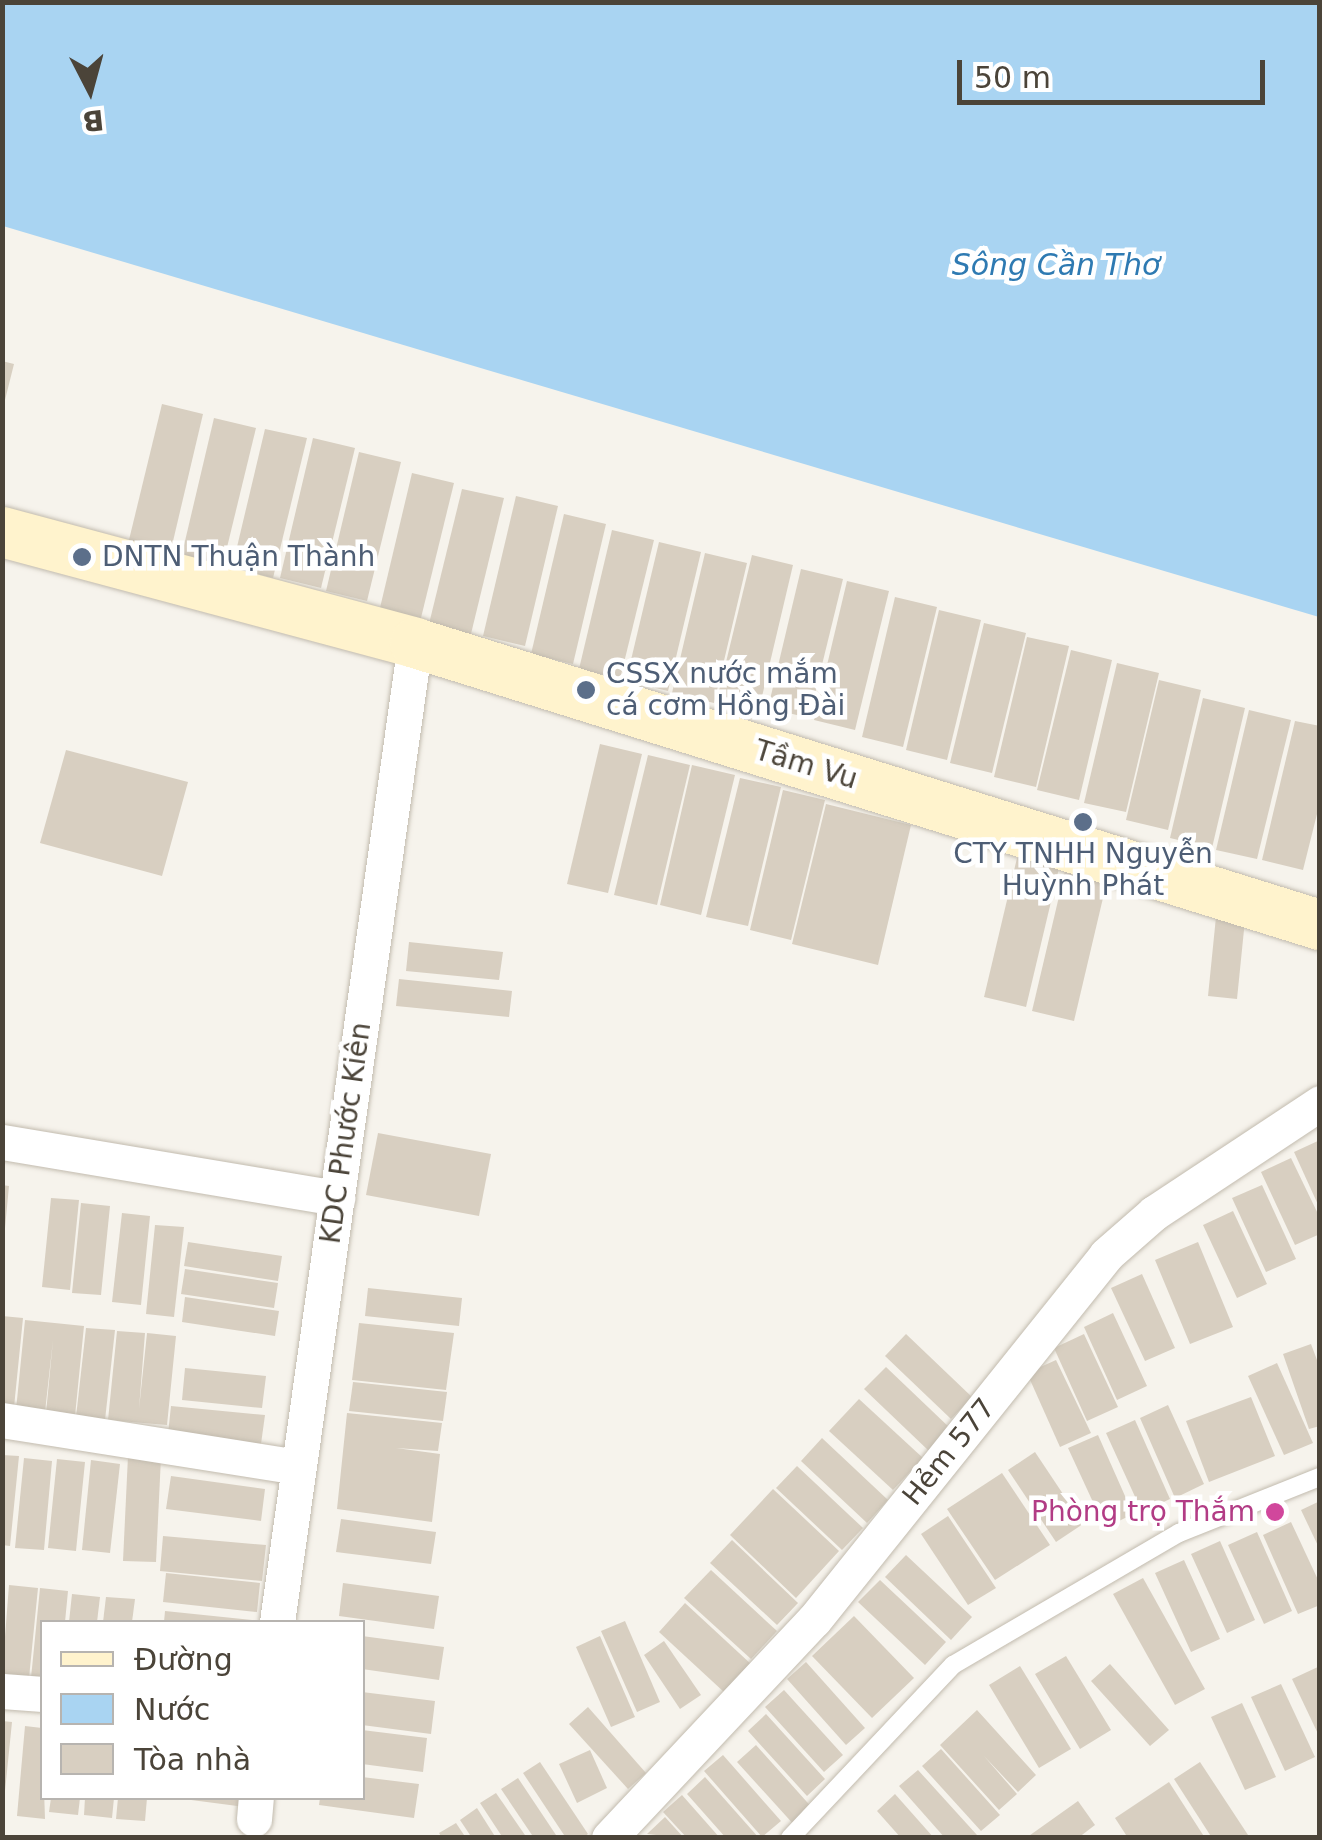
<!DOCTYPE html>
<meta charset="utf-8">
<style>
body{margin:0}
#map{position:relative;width:1322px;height:1840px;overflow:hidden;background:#f6f3ec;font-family:"DejaVu Sans",sans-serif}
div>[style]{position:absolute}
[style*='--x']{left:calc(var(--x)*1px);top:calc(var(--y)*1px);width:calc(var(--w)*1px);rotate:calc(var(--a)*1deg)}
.water>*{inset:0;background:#a9d4f2}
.building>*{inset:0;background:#d8cfc1}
.roads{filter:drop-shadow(0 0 2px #c2bbae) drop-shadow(0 0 2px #c2bbae)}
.lane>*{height:18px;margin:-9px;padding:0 9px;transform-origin:9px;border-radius:9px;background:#fff}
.street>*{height:35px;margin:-17.5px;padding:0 17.5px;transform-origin:17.5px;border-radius:17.5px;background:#fff}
.secondary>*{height:50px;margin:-25px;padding:0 25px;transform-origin:25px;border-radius:25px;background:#fff3cd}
.dots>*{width:28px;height:28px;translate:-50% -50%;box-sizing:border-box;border:5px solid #fff;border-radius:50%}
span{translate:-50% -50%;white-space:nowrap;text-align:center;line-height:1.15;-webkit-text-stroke:9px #fff;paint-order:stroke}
.service-label{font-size:28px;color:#4e5e75}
.left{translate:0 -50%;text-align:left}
.street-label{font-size:28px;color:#4b4439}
.hotel-label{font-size:28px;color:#b23c85}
.right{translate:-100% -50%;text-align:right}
.water-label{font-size:30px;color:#2e7ab2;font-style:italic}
.frame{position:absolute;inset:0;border:5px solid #4b4439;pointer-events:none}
.legend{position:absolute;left:40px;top:1620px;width:325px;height:180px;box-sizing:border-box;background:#fff;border:2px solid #b7b4b0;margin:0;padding:12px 18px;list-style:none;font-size:30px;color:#4b4439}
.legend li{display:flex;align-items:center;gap:20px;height:50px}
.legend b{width:50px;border:2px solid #b7b4b0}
.north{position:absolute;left:40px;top:40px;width:100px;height:100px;-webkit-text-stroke:8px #fff;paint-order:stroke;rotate:174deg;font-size:28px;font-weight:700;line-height:40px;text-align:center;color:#4b4439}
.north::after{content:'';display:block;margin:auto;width:35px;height:45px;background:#4b4439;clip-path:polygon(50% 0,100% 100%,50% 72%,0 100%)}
.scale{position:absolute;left:957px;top:60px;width:308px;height:45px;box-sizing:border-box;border:5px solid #4b4439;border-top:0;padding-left:12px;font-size:30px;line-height:35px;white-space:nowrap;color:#4b4439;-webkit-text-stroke:8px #fff;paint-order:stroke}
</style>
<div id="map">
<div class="water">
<div style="clip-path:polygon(2px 3px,1319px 3px,1319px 617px,3px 226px)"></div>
</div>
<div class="building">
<div style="clip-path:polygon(2px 361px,14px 364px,4px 404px,2px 404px)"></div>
<div style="clip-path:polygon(162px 404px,203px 414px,170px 554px,128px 544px)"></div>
<div style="clip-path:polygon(214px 418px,256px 428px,222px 568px,181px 558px)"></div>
<div style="clip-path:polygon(265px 429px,307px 438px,273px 578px,232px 568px)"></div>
<div style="clip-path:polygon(313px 438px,355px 448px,321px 588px,280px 578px)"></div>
<div style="clip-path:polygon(359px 452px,401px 462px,367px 601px,326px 591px)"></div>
<div style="clip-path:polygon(412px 473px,454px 483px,420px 622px,379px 612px)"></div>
<div style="clip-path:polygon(462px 489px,504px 498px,470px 638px,428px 628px)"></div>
<div style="clip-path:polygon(516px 496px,558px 506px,525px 646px,483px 636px)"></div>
<div style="clip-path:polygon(564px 514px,606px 524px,573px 664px,531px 654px)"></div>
<div style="clip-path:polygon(612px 530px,654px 540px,620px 679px,579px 669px)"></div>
<div style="clip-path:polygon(659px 542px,701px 552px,668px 691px,626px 681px)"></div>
<div style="clip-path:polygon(705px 553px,747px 563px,714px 703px,672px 693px)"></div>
<div style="clip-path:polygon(752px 555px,793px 565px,760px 705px,718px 695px)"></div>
<div style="clip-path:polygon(801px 569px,843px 579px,809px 718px,768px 708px)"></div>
<div style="clip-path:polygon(847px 581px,889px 591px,855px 730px,814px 720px)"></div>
<div style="clip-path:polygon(895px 597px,937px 607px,903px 747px,862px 737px)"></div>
<div style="clip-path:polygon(939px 610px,981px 620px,947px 760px,906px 750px)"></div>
<div style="clip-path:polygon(984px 623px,1026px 633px,992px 773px,950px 763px)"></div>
<div style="clip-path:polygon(1027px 637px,1069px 646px,1036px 787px,994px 777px)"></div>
<div style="clip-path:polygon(1071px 650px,1112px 660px,1079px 800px,1037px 790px)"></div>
<div style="clip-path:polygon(1117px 663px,1159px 673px,1126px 812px,1084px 803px)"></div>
<div style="clip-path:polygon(1159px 680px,1201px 690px,1168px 830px,1126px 820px)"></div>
<div style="clip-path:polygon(1203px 698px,1245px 708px,1212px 848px,1170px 838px)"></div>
<div style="clip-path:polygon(1249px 710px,1291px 720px,1257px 859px,1216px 850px)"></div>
<div style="clip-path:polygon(1295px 721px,1320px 726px,1320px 802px,1303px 870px,1262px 860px)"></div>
<div style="clip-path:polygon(600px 744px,642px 754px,608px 893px,567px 884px)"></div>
<div style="clip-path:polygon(66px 750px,188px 782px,162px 876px,40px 843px)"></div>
<div style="clip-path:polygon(648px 755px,690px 765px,657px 905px,614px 895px)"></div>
<div style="clip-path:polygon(692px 765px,735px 775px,701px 915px,660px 905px)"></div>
<div style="clip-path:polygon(740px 778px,781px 787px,748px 926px,706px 917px)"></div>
<div style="clip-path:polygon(783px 790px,825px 800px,791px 940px,750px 930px)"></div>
<div style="clip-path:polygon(826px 804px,911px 825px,878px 965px,792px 944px)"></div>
<div style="clip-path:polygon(1017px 858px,1059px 868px,1026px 1007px,984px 997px)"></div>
<div style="clip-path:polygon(1065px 871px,1107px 881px,1074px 1021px,1032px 1011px)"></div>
<div style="clip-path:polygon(1217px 907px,1246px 910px,1237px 999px,1208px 996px)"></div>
<div style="clip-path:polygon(409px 942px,503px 952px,499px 980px,406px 971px)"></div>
<div style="clip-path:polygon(399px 979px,512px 991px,509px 1017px,396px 1006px)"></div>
<div style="clip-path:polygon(378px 1133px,491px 1154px,479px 1216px,366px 1195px)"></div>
<div style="clip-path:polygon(1320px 1140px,1320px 1209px,1294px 1152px)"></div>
<div style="clip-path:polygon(1291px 1158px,1320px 1218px,1320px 1234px,1295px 1245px,1261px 1172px)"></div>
<div style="clip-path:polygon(2px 1185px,9px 1186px,5px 1228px,2px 1228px)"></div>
<div style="clip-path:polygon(1262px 1185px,1296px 1259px,1266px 1272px,1232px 1198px)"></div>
<div style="clip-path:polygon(51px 1198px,79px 1200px,70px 1290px,42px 1287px)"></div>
<div style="clip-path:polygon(81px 1203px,110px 1206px,101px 1295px,72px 1293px)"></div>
<div style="clip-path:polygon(1233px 1211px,1267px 1284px,1237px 1298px,1203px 1225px)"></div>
<div style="clip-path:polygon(122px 1213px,150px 1216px,141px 1305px,112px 1302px)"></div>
<div style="clip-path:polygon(155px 1225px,184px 1227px,174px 1317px,146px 1314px)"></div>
<div style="clip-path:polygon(188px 1242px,282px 1256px,278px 1281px,184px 1266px)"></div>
<div style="clip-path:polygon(1198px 1242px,1233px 1327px,1190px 1344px,1155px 1260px)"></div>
<div style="clip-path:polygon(185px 1269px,278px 1283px,274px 1308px,181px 1294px)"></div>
<div style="clip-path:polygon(1142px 1274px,1175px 1348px,1145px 1361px,1111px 1288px)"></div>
<div style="clip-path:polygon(368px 1288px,462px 1298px,459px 1326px,365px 1316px)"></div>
<div style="clip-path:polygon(185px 1297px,279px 1311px,275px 1336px,182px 1322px)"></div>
<div style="clip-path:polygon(1113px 1313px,1147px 1386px,1117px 1400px,1084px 1327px)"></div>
<div style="clip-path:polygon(2px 1316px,23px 1318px,14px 1407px,2px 1406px)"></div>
<div style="clip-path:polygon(25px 1320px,84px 1326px,75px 1416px,46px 1413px,53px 1340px,45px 1412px,16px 1410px)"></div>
<div style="clip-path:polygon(359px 1323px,454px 1333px,446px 1390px,352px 1380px)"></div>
<div style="clip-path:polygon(86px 1328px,115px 1330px,105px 1420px,76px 1417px)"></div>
<div style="clip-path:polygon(117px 1331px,145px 1333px,139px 1409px,147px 1333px,176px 1336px,167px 1425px,108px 1420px)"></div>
<div style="clip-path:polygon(906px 1334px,972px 1397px,951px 1419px,885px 1356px)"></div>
<div style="clip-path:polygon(1084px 1334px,1118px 1407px,1087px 1421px,1054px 1348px)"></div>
<div style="clip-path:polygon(1311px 1344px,1320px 1368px,1320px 1426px,1309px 1429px,1283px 1354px)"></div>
<div style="clip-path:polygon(1056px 1360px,1091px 1433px,1060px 1447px,1027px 1373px)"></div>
<div style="clip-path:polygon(1277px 1363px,1313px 1443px,1284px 1455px,1248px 1376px)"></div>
<div style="clip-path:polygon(886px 1367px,951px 1429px,930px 1452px,864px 1389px)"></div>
<div style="clip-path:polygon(185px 1368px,266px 1376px,262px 1408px,182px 1400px)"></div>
<div style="clip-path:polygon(353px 1382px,447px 1392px,443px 1421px,349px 1411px)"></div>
<div style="clip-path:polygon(1251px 1397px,1275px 1456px,1209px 1482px,1186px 1421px)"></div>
<div style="clip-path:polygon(859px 1399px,923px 1458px,893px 1490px,829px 1431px)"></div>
<div style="clip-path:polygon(1168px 1405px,1204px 1484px,1175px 1498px,1140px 1418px)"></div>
<div style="clip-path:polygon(171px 1406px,265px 1415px,261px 1444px,168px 1434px)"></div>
<div style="clip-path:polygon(347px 1413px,442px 1423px,438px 1451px,396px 1448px,440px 1454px,432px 1522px,337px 1509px)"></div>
<div style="clip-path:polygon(1135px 1420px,1170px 1499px,1142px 1512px,1106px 1433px)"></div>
<div style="clip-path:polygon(1098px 1435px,1133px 1514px,1105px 1528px,1068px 1448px)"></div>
<div style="clip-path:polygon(822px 1438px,888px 1500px,867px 1523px,801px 1461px)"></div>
<div style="clip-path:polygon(1035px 1452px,1083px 1524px,1056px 1542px,1008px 1470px)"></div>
<div style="clip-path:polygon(2px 1455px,19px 1456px,10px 1546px,2px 1545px)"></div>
<div style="clip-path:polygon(128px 1456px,161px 1457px,156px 1562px,123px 1561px)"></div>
<div style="clip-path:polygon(24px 1458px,52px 1461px,44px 1550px,15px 1548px)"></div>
<div style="clip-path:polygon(57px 1459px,85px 1462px,76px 1551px,48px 1548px)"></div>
<div style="clip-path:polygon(91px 1460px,120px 1464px,110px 1553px,82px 1550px)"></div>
<div style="clip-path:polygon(797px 1466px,863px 1528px,842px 1550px,776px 1488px)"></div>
<div style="clip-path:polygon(1002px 1473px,1050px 1545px,995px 1580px,947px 1509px)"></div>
<div style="clip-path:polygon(171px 1476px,265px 1489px,261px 1521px,166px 1509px)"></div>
<div style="clip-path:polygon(773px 1489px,839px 1551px,796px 1598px,730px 1535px)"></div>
<div style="clip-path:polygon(1320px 1501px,1320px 1550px,1301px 1510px)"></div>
<div style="clip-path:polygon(948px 1516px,996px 1588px,968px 1605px,921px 1534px)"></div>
<div style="clip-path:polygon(341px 1519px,436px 1532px,431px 1564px,336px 1552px)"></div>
<div style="clip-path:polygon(1291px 1522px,1320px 1584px,1320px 1605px,1298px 1614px,1263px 1535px)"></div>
<div style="clip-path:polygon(1257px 1532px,1292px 1611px,1264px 1624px,1228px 1545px)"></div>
<div style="clip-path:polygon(163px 1536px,266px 1545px,262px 1581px,160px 1571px)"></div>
<div style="clip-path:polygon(732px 1540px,798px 1603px,777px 1625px,710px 1563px)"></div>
<div style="clip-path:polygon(1220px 1541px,1255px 1620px,1227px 1633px,1191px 1554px)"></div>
<div style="clip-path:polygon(906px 1555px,972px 1617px,951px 1640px,885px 1577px)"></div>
<div style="clip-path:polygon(1184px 1560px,1220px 1639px,1191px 1652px,1155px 1573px)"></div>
<div style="clip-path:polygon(711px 1570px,777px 1631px,751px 1659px,684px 1598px)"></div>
<div style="clip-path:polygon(166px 1573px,260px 1583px,257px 1612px,163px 1602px)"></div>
<div style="clip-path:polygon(1143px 1578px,1205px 1689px,1175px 1705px,1113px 1594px)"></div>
<div style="clip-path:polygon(880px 1580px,946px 1642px,925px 1665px,858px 1602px)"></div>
<div style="clip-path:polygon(343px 1583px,439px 1596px,434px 1629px,339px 1616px)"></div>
<div style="clip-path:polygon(9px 1585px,38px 1588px,29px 1678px,2px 1675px)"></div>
<div style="clip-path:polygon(40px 1588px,68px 1591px,65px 1622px,42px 1622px,42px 1679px,31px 1678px)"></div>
<div style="clip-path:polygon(72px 1594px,100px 1597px,97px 1622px,69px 1622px)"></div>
<div style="clip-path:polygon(106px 1597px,135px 1599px,132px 1622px,103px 1622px)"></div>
<div style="clip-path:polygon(685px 1603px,752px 1665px,725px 1693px,659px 1632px)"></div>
<div style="clip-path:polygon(165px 1611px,252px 1620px,252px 1622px,164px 1622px)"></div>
<div style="clip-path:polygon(854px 1616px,914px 1678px,872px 1718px,812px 1656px)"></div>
<div style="clip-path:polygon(625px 1621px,660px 1702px,637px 1712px,601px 1631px)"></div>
<div style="clip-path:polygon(362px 1636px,444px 1647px,439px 1680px,362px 1669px)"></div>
<div style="clip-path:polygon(600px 1636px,635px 1717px,611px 1727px,576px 1647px)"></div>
<div style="clip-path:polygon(664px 1641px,701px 1695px,680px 1709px,644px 1655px)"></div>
<div style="clip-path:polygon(1066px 1656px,1111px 1730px,1080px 1749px,1035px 1674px)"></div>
<div style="clip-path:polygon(806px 1662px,865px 1728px,846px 1745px,787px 1679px)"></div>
<div style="clip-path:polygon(1110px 1664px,1169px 1730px,1150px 1746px,1091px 1681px)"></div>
<div style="clip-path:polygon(1020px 1666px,1071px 1749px,1039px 1768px,989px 1685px)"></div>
<div style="clip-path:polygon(1320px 1666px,1320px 1738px,1292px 1679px)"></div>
<div style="clip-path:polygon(1281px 1684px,1315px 1757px,1285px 1771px,1251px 1697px)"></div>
<div style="clip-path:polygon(784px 1690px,843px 1755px,824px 1772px,765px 1707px)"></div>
<div style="clip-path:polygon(362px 1692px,435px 1701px,431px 1734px,362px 1725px)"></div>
<div style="clip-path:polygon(1242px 1703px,1276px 1777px,1245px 1790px,1211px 1717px)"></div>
<div style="clip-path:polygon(588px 1707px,646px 1773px,628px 1789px,569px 1724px)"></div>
<div style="clip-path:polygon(977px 1710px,1036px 1775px,1018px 1792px,984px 1756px,1017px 1794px,999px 1810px,940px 1745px)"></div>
<div style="clip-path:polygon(766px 1714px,825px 1779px,807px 1796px,748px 1731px)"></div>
<div style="clip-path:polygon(2px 1721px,12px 1722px,5px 1791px,2px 1791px)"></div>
<div style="clip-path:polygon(25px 1726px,42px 1728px,45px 1819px,17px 1816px)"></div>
<div style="clip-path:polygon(362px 1730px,427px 1738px,423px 1772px,362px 1764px)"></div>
<div style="clip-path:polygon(756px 1745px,815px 1811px,796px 1827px,737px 1762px)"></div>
<div style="clip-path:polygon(941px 1749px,1000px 1815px,981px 1831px,922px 1766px)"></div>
<div style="clip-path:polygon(590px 1750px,607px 1788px,577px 1803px,559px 1764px)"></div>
<div style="clip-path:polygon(723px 1755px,781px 1821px,762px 1837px,704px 1771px)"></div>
<div style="clip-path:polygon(540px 1762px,588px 1834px,583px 1838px,566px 1838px,523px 1773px)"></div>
<div style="clip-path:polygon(1200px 1762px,1250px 1838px,1212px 1838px,1174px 1779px)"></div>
<div style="clip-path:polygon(918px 1770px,977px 1835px,974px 1838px,945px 1838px,899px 1786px)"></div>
<div style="clip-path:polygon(362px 1777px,419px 1784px,414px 1818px,319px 1805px,320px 1798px,362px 1798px)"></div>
<div style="clip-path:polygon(705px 1777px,759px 1838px,726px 1838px,687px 1794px)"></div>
<div style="clip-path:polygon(518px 1778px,558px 1838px,534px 1838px,501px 1789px)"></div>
<div style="clip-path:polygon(1169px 1782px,1205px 1838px,1128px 1838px,1115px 1818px)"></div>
<div style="clip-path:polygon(496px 1793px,527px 1838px,503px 1838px,480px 1803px)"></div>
<div style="clip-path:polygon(895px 1794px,934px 1838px,901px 1838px,877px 1811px)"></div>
<div style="clip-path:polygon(682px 1795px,720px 1838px,687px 1838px,663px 1812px)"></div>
<div style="clip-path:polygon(51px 1798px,80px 1798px,78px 1815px,49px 1812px)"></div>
<div style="clip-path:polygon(85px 1798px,114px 1798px,112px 1818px,84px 1815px)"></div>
<div style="clip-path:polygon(118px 1798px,147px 1798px,145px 1821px,116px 1819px)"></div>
<div style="clip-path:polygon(176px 1798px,246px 1798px,245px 1807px)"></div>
<div style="clip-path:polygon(1078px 1801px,1095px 1825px,1078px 1838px,1026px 1838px)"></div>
<div style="clip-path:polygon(477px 1808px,496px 1838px,472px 1838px,460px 1820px)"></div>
<div style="clip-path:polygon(665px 1817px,684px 1838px,647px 1834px)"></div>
<div style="clip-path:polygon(456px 1823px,466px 1838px,442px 1838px,439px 1833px)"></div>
</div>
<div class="roads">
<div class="lane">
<div style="--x:790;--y:1838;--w:238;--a:-46.7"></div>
<div style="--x:953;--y:1665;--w:262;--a:-30.3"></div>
<div style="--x:1179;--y:1533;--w:152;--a:-21.7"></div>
</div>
<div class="street">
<div style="--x:2;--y:1142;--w:340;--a:9.5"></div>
<div style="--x:2;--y:1420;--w:300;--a:9"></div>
<div style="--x:277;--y:1622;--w:989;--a:-81.98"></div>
<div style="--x:2;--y:1691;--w:40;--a:4.3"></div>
<div style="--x:254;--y:1819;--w:21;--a:-85"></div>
<div style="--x:609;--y:1838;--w:299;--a:-46.8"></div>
<div style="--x:814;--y:1620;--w:467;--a:-51.3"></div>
<div style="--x:1106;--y:1255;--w:64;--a:-41.2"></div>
<div style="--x:1154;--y:1213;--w:199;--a:-33.5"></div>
</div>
<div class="secondary">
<div style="--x:2;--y:532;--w:428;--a:15"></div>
<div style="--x:415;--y:643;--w:948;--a:17.31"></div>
</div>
</div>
<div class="dots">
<div style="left:82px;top:557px;background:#5c6f8a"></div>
<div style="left:586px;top:690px;background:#5c6f8a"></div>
<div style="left:1083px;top:822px;background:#5c6f8a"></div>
<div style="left:1275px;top:1512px;background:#d1479c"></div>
</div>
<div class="service-label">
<span class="left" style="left:102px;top:557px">DNTN Thuận Thành</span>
<span class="left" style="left:606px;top:690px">CSSX nước mắm<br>cá cơm Hồng Đài</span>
<span style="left:1083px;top:870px">CTY TNHH Nguyễn<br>Huỳnh Phát</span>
</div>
<div class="street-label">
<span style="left:806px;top:765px;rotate:17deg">Tầm Vu</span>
<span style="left:346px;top:1133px;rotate:-82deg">KDC Phước Kiên</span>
<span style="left:949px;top:1452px;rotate:-51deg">Hẻm 577</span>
</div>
<div class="hotel-label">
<span class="right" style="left:1255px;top:1512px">Phòng trọ Thắm</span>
</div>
<div class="water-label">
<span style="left:1056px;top:265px">Sông Cần Thơ</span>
</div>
<div class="frame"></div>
<ul class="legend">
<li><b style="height:12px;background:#fff3cd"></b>Đường</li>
<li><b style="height:28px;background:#a9d4f2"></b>Nước</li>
<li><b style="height:28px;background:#d8cfc1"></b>Tòa nhà</li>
</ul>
<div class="north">B</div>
<div class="scale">50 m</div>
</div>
